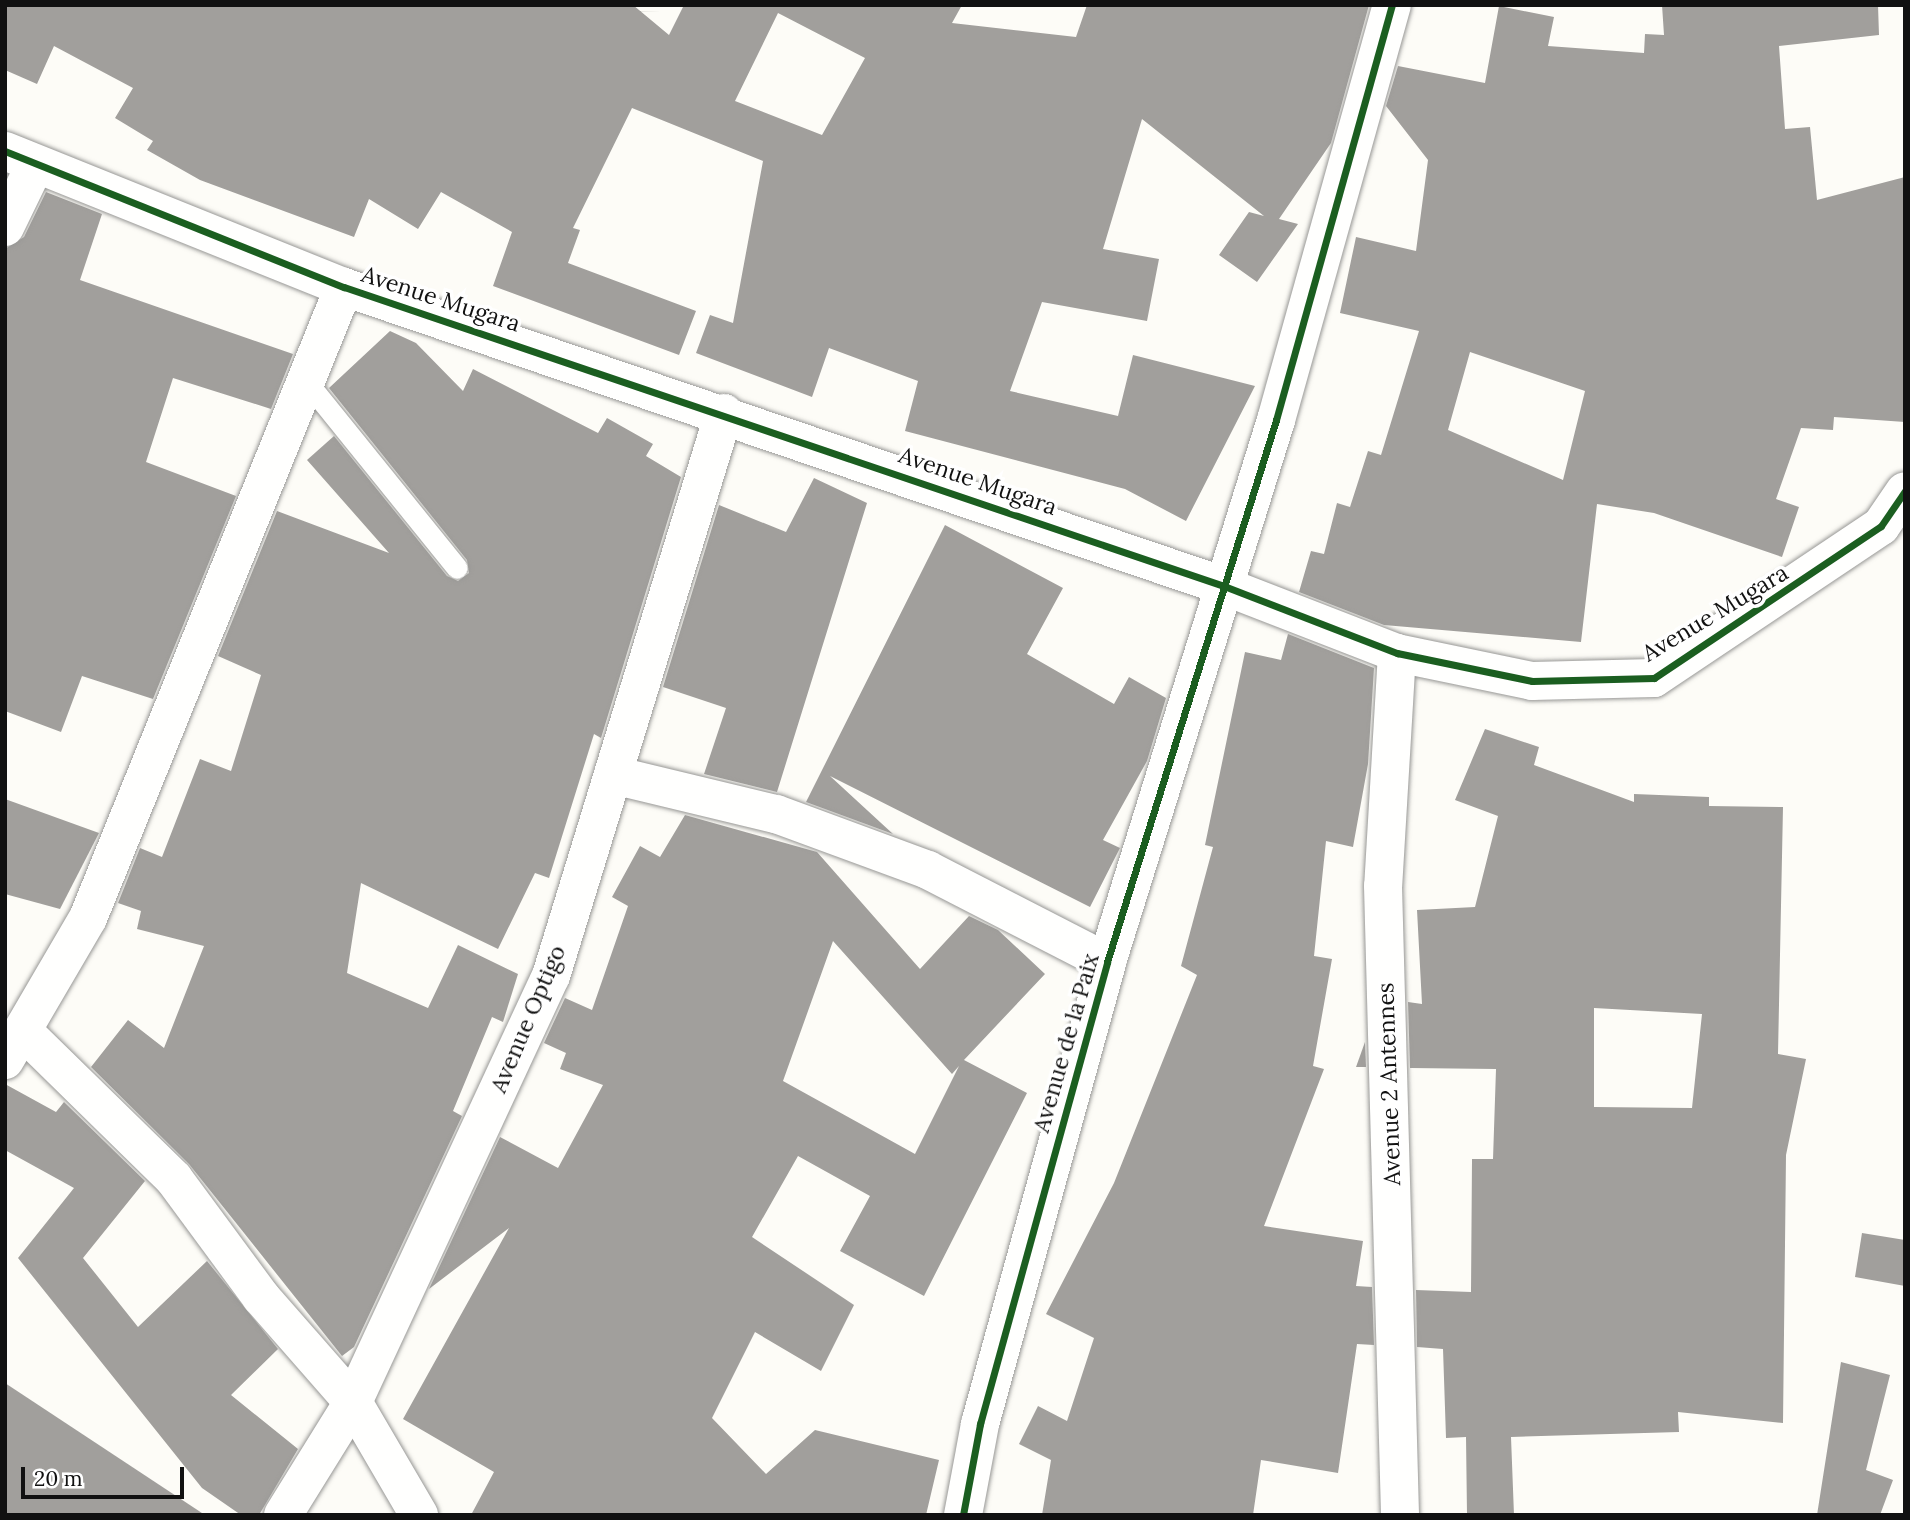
<!DOCTYPE html>
<style>
body{margin:0}
#map{position:relative;width:1910px;height:1520px;overflow:hidden;background:#fdfcf7;font-family:Lora,serif}
div>[style]{position:absolute}
[style*='--x']{left:calc(var(--x)*1px);top:calc(var(--y)*1px);width:calc(var(--w)*1px);rotate:calc(var(--a)*1deg)}
.building>*{inset:0;background:#a19f9c}
.roads{filter:drop-shadow(0 0 2px #979795) drop-shadow(0 0 2px #979795)}
.service>*{height:21px;margin:-10.5px;padding:0 10.5px;transform-origin:10.5px;border-radius:10.5px;background:#fffffe}
.minor>*{height:38px;margin:-19px;padding:0 19px;transform-origin:19px;border-radius:19px;background:#fffffe}
.cycleway>*{height:7px;margin:-3.5px;padding:0 3.5px;transform-origin:3.5px;border-radius:3.5px;background:#1b5e20}
span{translate:-50% -50%;white-space:nowrap;text-align:center;line-height:1.15;-webkit-text-stroke:7px #fff;paint-order:stroke}
.street-label{font-size:23px;color:#111}
.frame{position:absolute;inset:0;border:7px solid #111;pointer-events:none}
.scale{position:absolute;left:21px;top:1467px;width:163px;height:32px;box-sizing:border-box;border:4px solid #111;border-top:0;padding-left:9px;font-size:21px;line-height:24px;white-space:nowrap;color:#111;-webkit-text-stroke:5px #fff;paint-order:stroke}
</style>
<div id="map">
<div class="building">
<div style="clip-path:polygon(evenodd,5px 5px,633px 5px,669px 35px,684px 5px,962px 5px,952px 23px,1076px 37px,1087px 5px,1369px 5px,1331px 143px,1279px 219px,1298px 224px,1257px 282px,1219px 255px,1249px 212px,1264px 216px,1142px 119px,1103px 249px,1159px 259px,1147px 321px,1042px 302px,1010px 391px,1118px 416px,1133px 355px,1255px 386px,1186px 521px,1125px 489px,905px 431px,918px 381px,829px 348px,812px 397px,696px 353px,710px 315px,733px 323px,763px 161px,632px 108px,573px 228px,580px 230px,568px 263px,696px 311px,679px 355px,493px 286px,512px 232px,441px 192px,418px 229px,369px 199px,354px 237px,200px 180px,147px 150px,153px 141px,115px 118px,133px 88px,54px 46px,37px 84px,5px 70px,5px 5px,778px 13px,865px 58px,822px 135px,735px 101px,778px 13px)"></div>
<div style="clip-path:polygon(evenodd,1662px 5px,1878px 5px,1879px 35px,1779px 46px,1785px 129px,1810px 127px,1817px 200px,1905px 177px,1905px 422px,1834px 417px,1833px 430px,1801px 428px,1776px 499px,1799px 507px,1782px 557px,1654px 513px,1597px 504px,1581px 642px,1384px 625px,1299px 592px,1311px 551px,1324px 554px,1337px 503px,1350px 507px,1368px 451px,1381px 455px,1419px 331px,1340px 313px,1356px 237px,1416px 251px,1428px 160px,1386px 106px,1398px 66px,1485px 83px,1499px 6px,1554px 17px,1548px 46px,1644px 53px,1645px 34px,1664px 35px,1662px 5px,1470px 352px,1585px 391px,1563px 480px,1448px 430px,1470px 352px)"></div>
<div style="clip-path:polygon(46px 192px,102px 214px,80px 280px,293px 354px,271px 409px,173px 378px,146px 462px,236px 496px,153px 699px,82px 676px,61px 732px,5px 711px,5px 249px,24px 237px)"></div>
<div style="clip-path:polygon(390px 331px,416px 343px,463px 391px,473px 369px,598px 433px,607px 418px,653px 444px,646px 456px,681px 477px,601px 738px,594px 734px,549px 878px,535px 873px,498px 949px,361px 883px,347px 973px,428px 1008px,458px 945px,518px 974px,503px 1022px,492px 1017px,453px 1111px,462px 1116px,354px 1347px,342px 1356px,189px 1164px,91px 1067px,128px 1020px,164px 1048px,204px 946px,137px 929px,141px 911px,118px 903px,140px 848px,162px 857px,200px 759px,231px 771px,261px 675px,218px 656px,277px 511px,389px 553px,307px 460px,334px 436px,447px 576px,458px 581px,469px 573px,467px 560px,329px 388px)"></div>
<div style="clip-path:polygon(814px 478px,867px 503px,777px 792px,704px 774px,726px 708px,663px 687px,719px 505px,786px 532px)"></div>
<div style="clip-path:polygon(945px 525px,1063px 588px,1027px 654px,1114px 704px,1129px 677px,1166px 698px,1147px 761px,1103px 840px,1120px 848px,1090px 907px,830px 776px,893px 834px,806px 802px)"></div>
<div style="clip-path:polygon(1288px 634px,1374px 668px,1368px 764px,1353px 847px,1326px 841px,1314px 956px,1332px 959px,1313px 1066px,1324px 1069px,1264px 1226px,1363px 1241px,1356px 1286px,1372px 1287px,1374px 1345px,1357px 1344px,1338px 1473px,1261px 1460px,1253px 1515px,1042px 1515px,1051px 1460px,1019px 1444px,1038px 1406px,1067px 1421px,1094px 1338px,1046px 1314px,1114px 1183px,1197px 975px,1181px 966px,1213px 847px,1205px 845px,1245px 652px,1281px 660px)"></div>
<div style="clip-path:polygon(evenodd,1485px 729px,1539px 747px,1534px 765px,1634px 802px,1634px 794px,1709px 797px,1709px 806px,1783px 807px,1778px 1054px,1806px 1059px,1786px 1155px,1783px 1423px,1678px 1412px,1679px 1432px,1511px 1437px,1514px 1515px,1467px 1515px,1466px 1437px,1446px 1438px,1443px 1349px,1417px 1347px,1416px 1290px,1471px 1292px,1472px 1159px,1493px 1159px,1496px 1069px,1410px 1068px,1408px 1002px,1422px 1004px,1417px 910px,1475px 907px,1498px 816px,1455px 800px,1485px 729px,1594px 1008px,1702px 1014px,1692px 1108px,1594px 1107px,1594px 1008px)"></div>
<div style="clip-path:polygon(5px 799px,99px 833px,60px 909px,5px 894px)"></div>
<div style="clip-path:polygon(evenodd,685px 815px,817px 852px,920px 969px,969px 916px,998px 930px,1045px 974px,964px 1060px,1027px 1093px,924px 1296px,840px 1251px,870px 1196px,798px 1156px,752px 1237px,854px 1305px,821px 1371px,755px 1332px,712px 1418px,766px 1474px,815px 1430px,939px 1460px,926px 1515px,471px 1515px,494px 1472px,403px 1419px,509px 1228px,429px 1289px,500px 1137px,558px 1168px,603px 1085px,560px 1069px,566px 1053px,544px 1043px,565px 998px,592px 1010px,628px 906px,612px 897px,640px 846px,660px 857px,685px 815px,833px 941px,952px 1074px,959px 1066px,915px 1154px,783px 1081px,833px 941px)"></div>
<div style="clip-path:polygon(1365px 1042px,1366px 1067px,1356px 1067px)"></div>
<div style="clip-path:polygon(5px 1084px,56px 1112px,64px 1102px,145px 1181px,83px 1258px,138px 1327px,207px 1261px,278px 1349px,231px 1395px,298px 1449px,259px 1515px,241px 1515px,202px 1488px,18px 1258px,74px 1188px,5px 1150px)"></div>
<div style="clip-path:polygon(1862px 1233px,1905px 1240px,1905px 1286px,1855px 1277px)"></div>
<div style="clip-path:polygon(1841px 1362px,1890px 1375px,1866px 1470px,1893px 1480px,1880px 1515px,1817px 1515px)"></div>
<div style="clip-path:polygon(5px 1383px,205px 1515px,5px 1515px)"></div>
</div>
<div class="roads">
<div class="service">
<div style="--x:306;--y:381;--w:240;--a:51.1"></div>
</div>
<div class="minor">
<div style="--x:5;--y:151;--w:365;--a:21.9"></div>
<div style="--x:344;--y:287;--w:929;--a:18.77"></div>
<div style="--x:1224;--y:586;--w:186;--a:21.2"></div>
<div style="--x:1397;--y:653;--w:138;--a:11.7"></div>
<div style="--x:1532;--y:681;--w:122;--a:-1.4"></div>
<div style="--x:1654;--y:678;--w:273;--a:-33.8"></div>
<div style="--x:1881;--y:526;--w:42;--a:-55.6"></div>
<div style="--x:5;--y:227;--w:69;--a:-64.2"></div>
<div style="--x:1397;--y:653;--w:233;--a:93.4"></div>
<div style="--x:1383;--y:886;--w:629;--a:88.45"></div>
<div style="--x:613;--y:775;--w:168;--a:13.5"></div>
<div style="--x:776;--y:814;--w:162;--a:20.2"></div>
<div style="--x:928;--y:870;--w:201;--a:27.2"></div>
<div style="--x:23;--y:1031;--w:211;--a:44.4"></div>
<div style="--x:174;--y:1179;--w:147;--a:53.6"></div>
<div style="--x:261;--y:1297;--w:140;--a:48.8"></div>
<div style="--x:353;--y:1402;--w:131;--a:59.7"></div>
<div style="--x:5;--y:1060;--w:164;--a:-59.7"></div>
<div style="--x:88;--y:918;--w:681;--a:-67.92"></div>
<div style="--x:283;--y:1515;--w:133;--a:-58.2"></div>
<div style="--x:353;--y:1402;--w:470;--a:-65.1"></div>
<div style="--x:551;--y:976;--w:589;--a:-72.92"></div>
<div style="--x:963;--y:1515;--w:93;--a:-79.4"></div>
<div style="--x:980;--y:1424;--w:479;--a:-74.6"></div>
<div style="--x:1107;--y:962;--w:568;--a:-72.68"></div>
<div style="--x:1276;--y:420;--w:431;--a:-74.4"></div>
</div>
</div>
<div class="cycleway">
<div style="--x:5;--y:151;--w:365;--a:21.9"></div>
<div style="--x:344;--y:287;--w:929;--a:18.77"></div>
<div style="--x:1224;--y:586;--w:186;--a:21.2"></div>
<div style="--x:1397;--y:653;--w:138;--a:11.7"></div>
<div style="--x:1532;--y:681;--w:122;--a:-1.4"></div>
<div style="--x:1654;--y:678;--w:273;--a:-33.8"></div>
<div style="--x:1881;--y:526;--w:42;--a:-55.6"></div>
<div style="--x:963;--y:1515;--w:93;--a:-79.4"></div>
<div style="--x:980;--y:1424;--w:479;--a:-74.6"></div>
<div style="--x:1107;--y:962;--w:568;--a:-72.68"></div>
<div style="--x:1276;--y:420;--w:431;--a:-74.4"></div>
</div>
<div class="street-label">
<span style="left:441px;top:299px;rotate:18deg">Avenue Mugara</span>
<span style="left:978px;top:481px;rotate:19deg">Avenue Mugara</span>
<span style="left:1715px;top:613px;rotate:-31deg">Avenue Mugara</span>
<span style="left:528px;top:1019px;rotate:-67deg">Avenue Optigo</span>
<span style="left:1066px;top:1043px;rotate:-74deg">Avenue de la Paix</span>
<span style="left:1389px;top:1084px;rotate:-92deg">Avenue 2 Antennes</span>
</div>
<div class="frame"></div>
<div class="scale">20 m</div>
</div>
